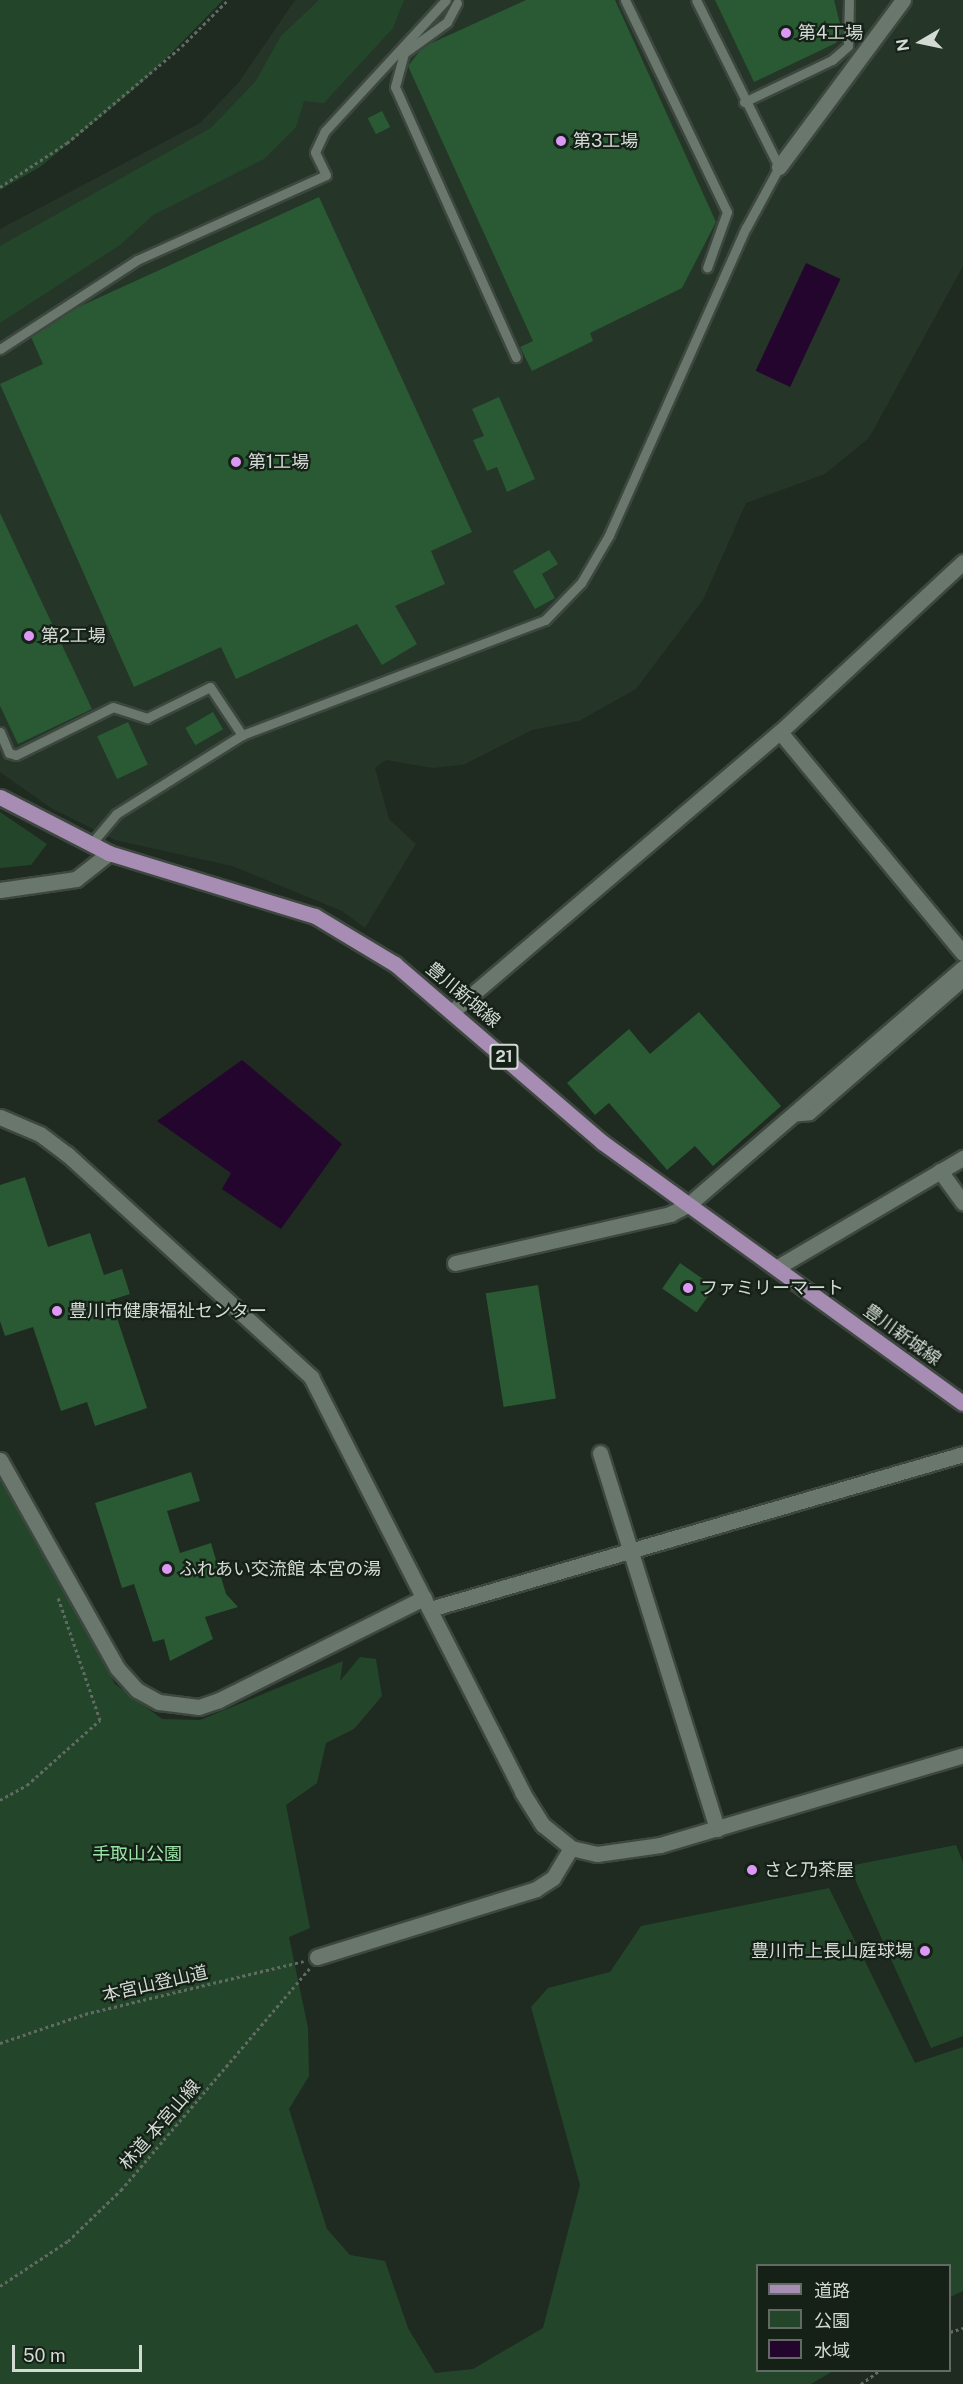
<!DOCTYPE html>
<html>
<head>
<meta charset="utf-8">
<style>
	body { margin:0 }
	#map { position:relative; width:963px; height:2384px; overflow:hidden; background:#1f2a20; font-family:"Public Sans","Noto Sans JP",sans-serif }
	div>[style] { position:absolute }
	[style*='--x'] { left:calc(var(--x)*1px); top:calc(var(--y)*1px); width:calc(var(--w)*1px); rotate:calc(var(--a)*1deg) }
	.built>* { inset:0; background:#253528 }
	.green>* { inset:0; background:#23462a }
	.water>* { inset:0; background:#24052e; transform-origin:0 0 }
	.building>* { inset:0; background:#295a34; transform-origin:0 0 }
	.path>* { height:3px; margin-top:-1.5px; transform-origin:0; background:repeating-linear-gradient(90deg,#626b63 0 3px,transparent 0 6px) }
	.roads { filter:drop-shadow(2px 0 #3d473f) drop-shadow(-2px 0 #3d473f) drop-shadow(0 2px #3d473f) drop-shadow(0 -2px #3d473f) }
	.service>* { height:9px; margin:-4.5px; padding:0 4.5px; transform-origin:4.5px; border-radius:4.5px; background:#6a776c }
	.minor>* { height:15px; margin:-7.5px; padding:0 7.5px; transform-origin:7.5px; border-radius:7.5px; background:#6a776c }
	.tertiary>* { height:15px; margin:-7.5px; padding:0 7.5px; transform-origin:7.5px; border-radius:7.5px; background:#6a776c }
	.primary>* { height:15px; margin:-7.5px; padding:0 7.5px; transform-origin:7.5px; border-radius:7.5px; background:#a78db3 }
	.dots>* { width:16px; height:16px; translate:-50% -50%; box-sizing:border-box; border:3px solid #152017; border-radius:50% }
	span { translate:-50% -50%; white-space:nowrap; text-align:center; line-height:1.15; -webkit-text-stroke:4.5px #152017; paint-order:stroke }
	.shield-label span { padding:2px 4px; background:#152017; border:2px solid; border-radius:4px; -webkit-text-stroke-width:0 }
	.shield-label { font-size:16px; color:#d3dad4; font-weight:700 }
	.poi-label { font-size:18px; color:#d3dad4 }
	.left { translate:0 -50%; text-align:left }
	.right { translate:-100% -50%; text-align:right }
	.street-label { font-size:18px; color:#d3dad4 }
	.park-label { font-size:18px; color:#99e3a6 }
	.legend { position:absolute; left:756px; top:2264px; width:195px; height:108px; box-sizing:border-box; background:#152017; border:2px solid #616a63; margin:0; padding:8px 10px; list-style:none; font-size:18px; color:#d3dad4 }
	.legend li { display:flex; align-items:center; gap:12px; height:30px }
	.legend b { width:30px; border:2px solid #616a63 }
	.north { position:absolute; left:891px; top:12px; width:60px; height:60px; -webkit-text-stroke:4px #152017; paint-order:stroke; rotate:261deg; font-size:16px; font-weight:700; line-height:24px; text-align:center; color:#d3dad4 }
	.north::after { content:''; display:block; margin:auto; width:21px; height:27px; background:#d3dad4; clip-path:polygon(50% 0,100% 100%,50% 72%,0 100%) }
	.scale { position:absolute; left:12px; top:2345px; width:130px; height:27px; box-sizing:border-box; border:3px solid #d3dad4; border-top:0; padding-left:8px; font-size:18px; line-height:21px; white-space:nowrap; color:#d3dad4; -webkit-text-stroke:4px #152017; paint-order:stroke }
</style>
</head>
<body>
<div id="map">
	<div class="built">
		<div style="clip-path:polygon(295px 0,963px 0,963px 266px,869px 438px,825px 474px,746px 503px,703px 600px,636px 689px,579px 721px,532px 730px,463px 765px,432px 768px,386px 760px,375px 768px,389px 819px,416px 844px,365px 928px,342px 911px,232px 866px,115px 840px,51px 808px,0 772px,0 229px,200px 123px,239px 82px)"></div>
	</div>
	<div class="green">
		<div style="clip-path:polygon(0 0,223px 0,143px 82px,40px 167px,0 190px)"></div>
		<div style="clip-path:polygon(319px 0,404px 0,393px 28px,324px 103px,304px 101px,296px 127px,264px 159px,153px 215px,120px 245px,0 323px,0 246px,211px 128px,255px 82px,281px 36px)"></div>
		<div style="clip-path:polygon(0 812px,47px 844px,31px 865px,0 868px)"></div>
		<div style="clip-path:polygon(0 1470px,115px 1684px,162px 1719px,200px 1720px,343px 1661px,340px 1681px,360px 1657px,376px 1659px,382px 1696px,354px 1729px,326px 1743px,317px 1783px,286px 1805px,310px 1928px,289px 1937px,308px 2028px,309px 2076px,289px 2109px,327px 2229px,350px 2255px,385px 2261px,408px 2328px,435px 2373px,473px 2369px,543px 2328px,580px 2185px,531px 2007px,548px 1988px,610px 1972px,641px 1926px,829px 1888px,915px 2063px,963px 2047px,963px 2291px,950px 2297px,950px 2266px,758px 2266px,758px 2370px,833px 2371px,811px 2384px,0 2384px)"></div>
		<div style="clip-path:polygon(956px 1845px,963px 1862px,963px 2036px,931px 2048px,849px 1866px)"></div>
	</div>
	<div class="water">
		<div style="left:806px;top:263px;width:38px;height:119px;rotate:25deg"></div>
		<div style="clip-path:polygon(242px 1060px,342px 1144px,281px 1229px,222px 1189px,231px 1173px,157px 1121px)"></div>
	</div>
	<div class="building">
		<div style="clip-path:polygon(526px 0,615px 0,716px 222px,682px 288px,590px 333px,593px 341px,532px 371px,520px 347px,533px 341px,408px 66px,423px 47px)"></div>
		<div style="clip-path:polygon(715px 0,834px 0,842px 32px,836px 43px,754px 82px)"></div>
		<div style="left:382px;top:111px;width:18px;height:16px;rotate:63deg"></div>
		<div style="clip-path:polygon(319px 197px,472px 532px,431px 551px,445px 584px,395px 606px,417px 644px,382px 665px,357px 624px,236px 679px,221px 647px,134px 687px,0 384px,43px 364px,31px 337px,72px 310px)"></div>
		<div style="clip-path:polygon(499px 397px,535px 479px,507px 492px,497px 467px,487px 471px,473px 440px,484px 436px,472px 409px)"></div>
		<div style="clip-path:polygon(0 513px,92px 709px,18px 744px,0 706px)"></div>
		<div style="clip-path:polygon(549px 550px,558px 564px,542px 574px,555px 598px,535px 609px,513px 571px)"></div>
		<div style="left:213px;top:712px;width:20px;height:32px;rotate:60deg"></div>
		<div style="left:128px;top:722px;width:47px;height:34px;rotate:65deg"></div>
		<div style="clip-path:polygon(699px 1012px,781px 1106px,713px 1166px,695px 1146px,667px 1170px,609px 1103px,595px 1115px,567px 1083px,629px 1029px,650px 1054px)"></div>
		<div style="clip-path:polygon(25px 1177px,48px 1247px,90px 1233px,104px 1275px,122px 1269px,130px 1294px,111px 1300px,147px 1408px,95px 1426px,87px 1402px,61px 1411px,33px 1327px,5px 1336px,0 1321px,0 1185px)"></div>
		<div style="left:680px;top:1263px;width:42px;height:31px;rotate:35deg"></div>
		<div style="left:538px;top:1285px;width:115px;height:53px;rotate:81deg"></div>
		<div style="clip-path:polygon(191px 1472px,200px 1501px,167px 1511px,180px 1553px,211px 1543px,226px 1594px,238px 1607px,205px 1617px,213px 1639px,170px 1661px,164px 1639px,153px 1642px,134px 1584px,122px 1588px,95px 1503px)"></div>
	</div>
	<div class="path">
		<div style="--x:0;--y:187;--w:80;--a:-33.3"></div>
		<div style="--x:67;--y:143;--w:150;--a:-40.1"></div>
		<div style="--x:182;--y:46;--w:65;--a:-45"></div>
		<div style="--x:0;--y:1800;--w:31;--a:-29"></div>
		<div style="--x:27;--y:1785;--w:98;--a:-41.7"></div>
		<div style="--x:100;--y:1720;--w:130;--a:-108.9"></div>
		<div style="--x:0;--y:2043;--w:90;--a:-18.8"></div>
		<div style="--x:85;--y:2014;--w:225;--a:-13.6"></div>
		<div style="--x:0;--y:2286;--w:82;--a:-33.5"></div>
		<div style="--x:68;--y:2241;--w:74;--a:-43.9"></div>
		<div style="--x:121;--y:2190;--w:292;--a:-49.6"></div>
		<div style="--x:950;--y:2332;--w:14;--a:-17"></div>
		<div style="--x:861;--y:2384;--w:24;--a:-36"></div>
	</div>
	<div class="roads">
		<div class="service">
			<div style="--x:625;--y:0;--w:235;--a:64.3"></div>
			<div style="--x:727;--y:212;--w:59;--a:109.7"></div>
			<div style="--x:457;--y:3;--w:21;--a:118"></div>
			<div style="--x:447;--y:22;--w:53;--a:144.2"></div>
			<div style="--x:404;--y:53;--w:35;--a:105"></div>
			<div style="--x:395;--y:87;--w:296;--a:65.9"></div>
			<div style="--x:744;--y:102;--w:98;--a:-25.5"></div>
			<div style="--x:832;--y:60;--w:21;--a:-41"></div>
			<div style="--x:848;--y:46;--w:46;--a:-88.8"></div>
			<div style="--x:0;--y:349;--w:163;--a:-33"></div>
			<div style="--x:137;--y:260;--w:207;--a:-24.2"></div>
			<div style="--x:326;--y:175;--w:25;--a:-116"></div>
			<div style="--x:315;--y:152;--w:23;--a:-65"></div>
			<div style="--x:325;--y:131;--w:178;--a:-47.3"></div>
			<div style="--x:0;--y:732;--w:23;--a:67"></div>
			<div style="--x:9;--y:753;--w:7;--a:16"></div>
			<div style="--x:16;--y:755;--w:108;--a:-26.3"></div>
			<div style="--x:113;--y:707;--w:36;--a:18"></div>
			<div style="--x:147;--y:718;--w:70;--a:-26.2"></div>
			<div style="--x:210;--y:687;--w:58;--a:56.3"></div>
			<div style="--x:91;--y:844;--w:39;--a:-50"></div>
			<div style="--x:116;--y:814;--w:149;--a:-32.1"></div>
			<div style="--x:242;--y:735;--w:324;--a:-20.8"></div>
			<div style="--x:545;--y:620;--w:52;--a:-45.8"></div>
			<div style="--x:581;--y:583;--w:56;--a:-59.7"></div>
			<div style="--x:609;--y:535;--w:336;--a:-66"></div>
			<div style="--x:746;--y:228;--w:69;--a:-61.6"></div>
			<div style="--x:779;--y:167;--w:186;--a:-116.4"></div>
			<div style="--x:789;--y:1117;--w:21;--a:-5"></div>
			<div style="--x:810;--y:1115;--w:203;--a:-41"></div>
		</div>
		<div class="minor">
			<div style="--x:780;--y:732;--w:287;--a:50.4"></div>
			<div style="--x:0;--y:890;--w:77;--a:-8.2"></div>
			<div style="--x:76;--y:879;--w:42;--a:-38.2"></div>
			<div style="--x:940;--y:1171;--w:39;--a:54"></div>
			<div style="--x:455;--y:1263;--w:221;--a:-12.8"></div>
			<div style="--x:670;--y:1214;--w:20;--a:-27"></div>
			<div style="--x:688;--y:1205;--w:363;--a:-40.8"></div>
			<div style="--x:776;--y:1268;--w:217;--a:-30.5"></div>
			<div style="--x:600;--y:1453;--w:394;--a:72.7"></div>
			<div style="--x:430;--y:1609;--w:555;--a:-16.21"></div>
			<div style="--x:317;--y:1957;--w:229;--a:-17.2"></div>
			<div style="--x:536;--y:1889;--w:20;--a:-33"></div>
			<div style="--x:553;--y:1878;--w:35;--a:-59"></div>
		</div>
		<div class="tertiary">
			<div style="--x:779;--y:167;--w:208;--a:-53.4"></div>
			<div style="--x:454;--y:1010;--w:428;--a:-40.5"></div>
			<div style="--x:780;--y:732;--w:250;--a:-42.9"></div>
			<div style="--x:0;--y:1117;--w:43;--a:23"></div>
			<div style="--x:40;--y:1134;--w:34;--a:37"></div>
			<div style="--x:67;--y:1154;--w:331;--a:42.4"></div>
			<div style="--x:311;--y:1377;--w:466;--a:63"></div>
			<div style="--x:522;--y:1792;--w:39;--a:58"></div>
			<div style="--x:543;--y:1825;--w:36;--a:39"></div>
			<div style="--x:571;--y:1848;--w:27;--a:13"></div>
			<div style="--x:597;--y:1854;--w:64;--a:-8.1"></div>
			<div style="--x:660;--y:1845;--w:316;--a:-16.5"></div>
			<div style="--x:0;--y:1460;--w:239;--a:60.6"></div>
			<div style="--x:117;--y:1668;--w:30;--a:48"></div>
			<div style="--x:137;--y:1690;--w:25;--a:29"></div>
			<div style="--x:159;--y:1702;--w:40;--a:7.1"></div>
			<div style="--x:199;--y:1707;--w:21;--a:-19"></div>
			<div style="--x:219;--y:1700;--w:229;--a:-26.5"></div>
		</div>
		<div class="primary">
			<div style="--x:0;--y:797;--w:123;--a:27.2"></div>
			<div style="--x:109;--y:853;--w:215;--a:17"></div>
			<div style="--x:315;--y:916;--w:93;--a:31"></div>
			<div style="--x:395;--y:964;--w:273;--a:40.7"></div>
			<div style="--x:602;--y:1142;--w:445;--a:35.9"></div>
		</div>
	</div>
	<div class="dots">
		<div style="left:786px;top:33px;background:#db99f5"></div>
		<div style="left:561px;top:141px;background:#db99f5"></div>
		<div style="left:236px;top:462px;background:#db99f5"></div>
		<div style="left:29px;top:636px;background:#db99f5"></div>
		<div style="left:688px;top:1288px;background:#db99f5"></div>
		<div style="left:57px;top:1311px;background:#db99f5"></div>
		<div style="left:167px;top:1569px;background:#db99f5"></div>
		<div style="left:752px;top:1870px;background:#db99f5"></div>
		<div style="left:925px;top:1951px;background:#db99f5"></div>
	</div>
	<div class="shield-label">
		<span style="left:504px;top:1057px">21</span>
	</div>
	<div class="poi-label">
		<span class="left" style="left:798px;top:33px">第4工場</span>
		<span class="left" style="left:573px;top:141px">第3工場</span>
		<span class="left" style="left:248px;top:462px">第1工場</span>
		<span class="left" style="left:41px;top:636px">第2工場</span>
		<span class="left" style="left:700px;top:1288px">ファミリーマート</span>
		<span class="left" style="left:69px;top:1311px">豊川市健康福祉センター</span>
		<span class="left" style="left:179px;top:1569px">ふれあい交流館 本宮の湯</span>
		<span class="left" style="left:764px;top:1870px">さと乃茶屋</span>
		<span class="right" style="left:913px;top:1951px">豊川市上長山庭球場</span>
	</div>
	<div class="street-label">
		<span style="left:463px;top:995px;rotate:40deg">豊川新城線</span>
		<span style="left:902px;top:1335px;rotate:36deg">豊川新城線</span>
		<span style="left:155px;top:1984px;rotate:-13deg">本宮山登山道</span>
		<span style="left:160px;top:2125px;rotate:-49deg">林道 本宮山線</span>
	</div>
	<div class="park-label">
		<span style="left:137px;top:1854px">手取山公園</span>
	</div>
	<ul class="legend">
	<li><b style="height:8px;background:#a78db3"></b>道路</li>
	<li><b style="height:16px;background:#23462a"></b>公園</li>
	<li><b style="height:16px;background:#24052e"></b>水域</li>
	</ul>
	<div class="north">N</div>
	<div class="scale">50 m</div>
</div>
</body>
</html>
